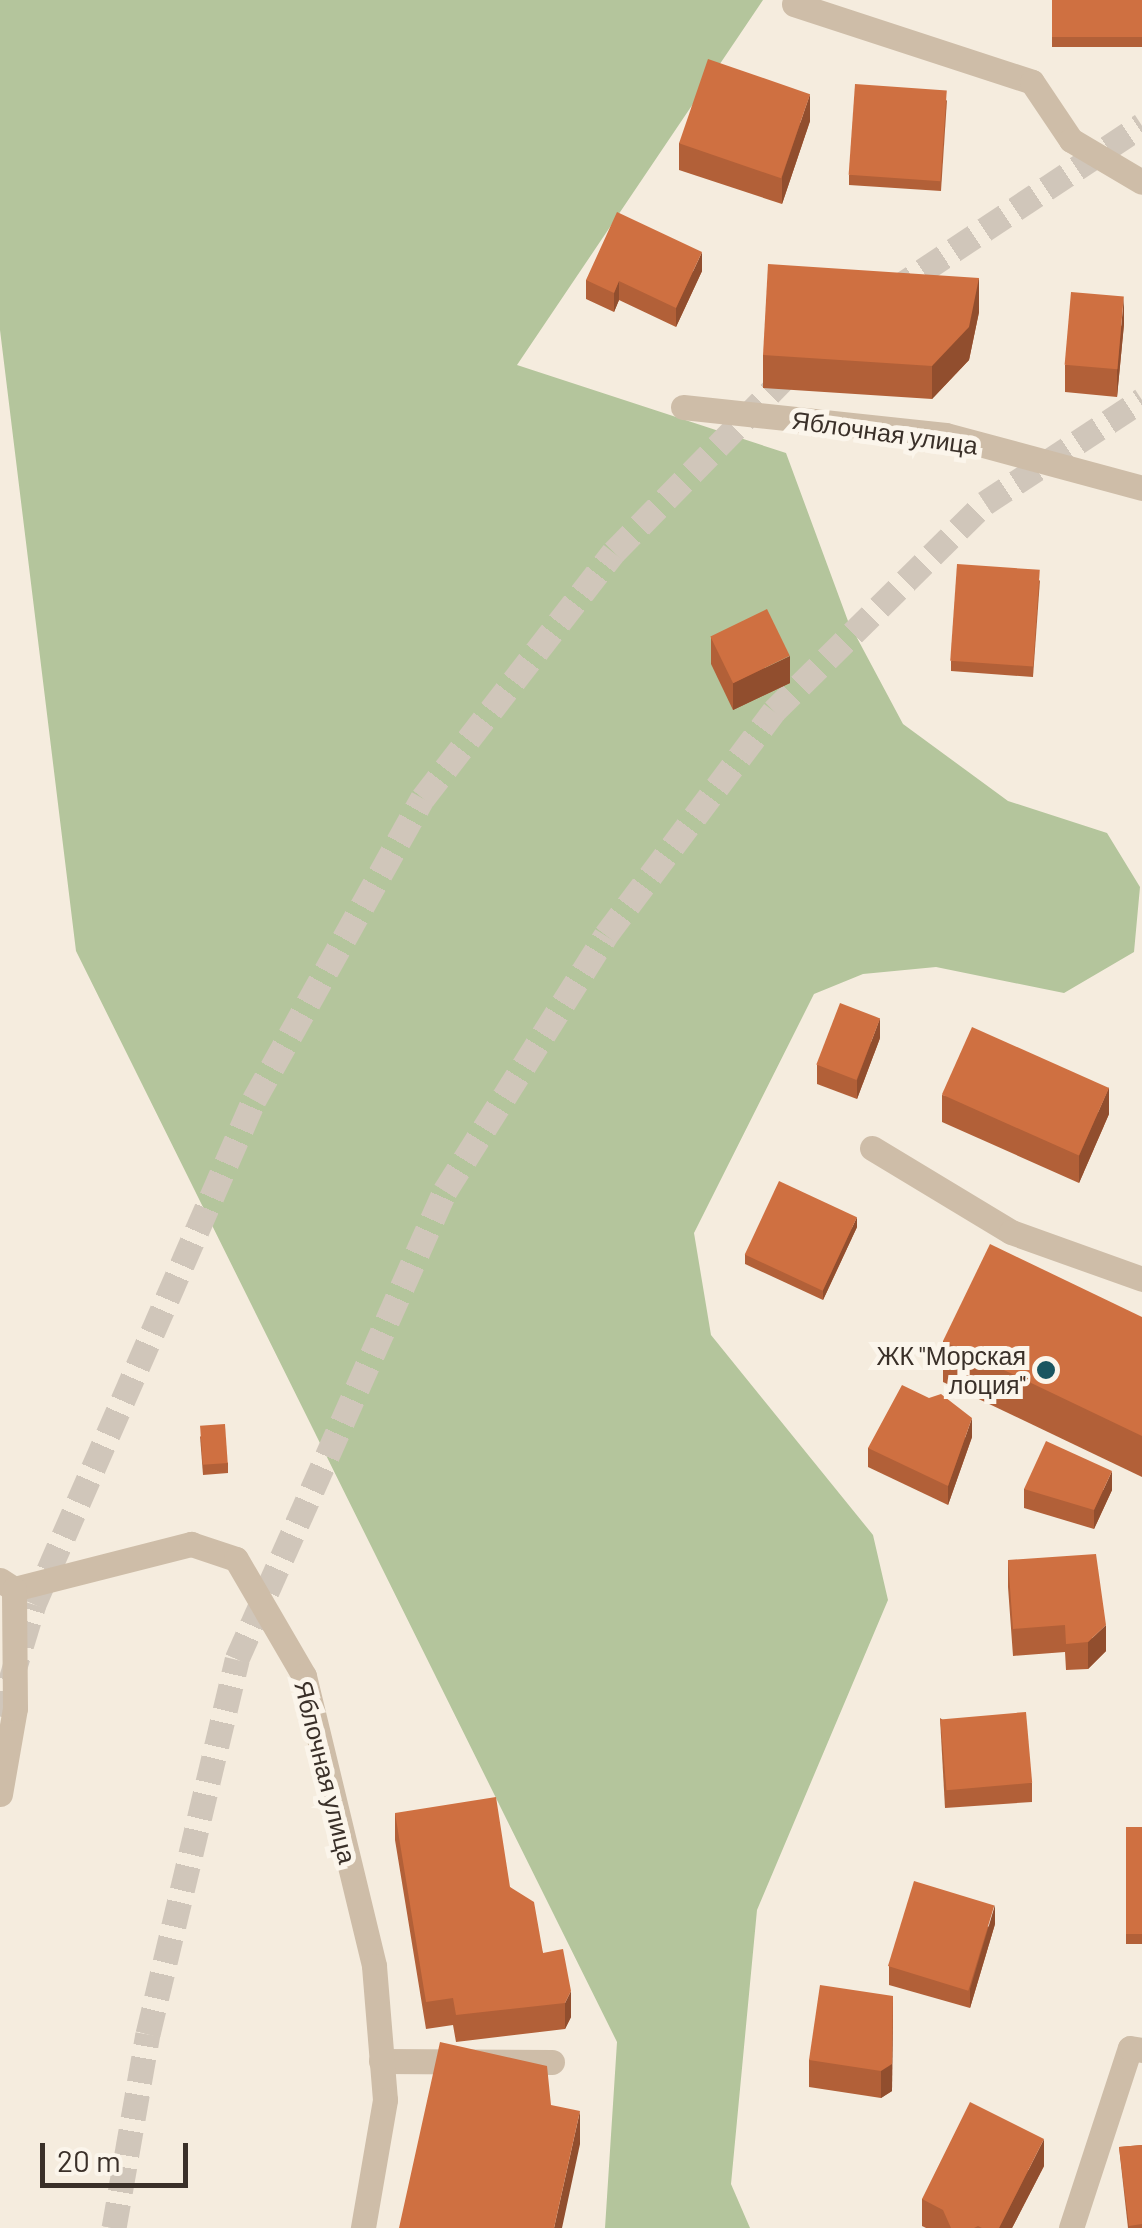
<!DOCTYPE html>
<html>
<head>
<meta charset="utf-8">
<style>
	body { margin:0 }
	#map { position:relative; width:1142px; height:2228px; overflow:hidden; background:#f5ecde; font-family:Barlow,sans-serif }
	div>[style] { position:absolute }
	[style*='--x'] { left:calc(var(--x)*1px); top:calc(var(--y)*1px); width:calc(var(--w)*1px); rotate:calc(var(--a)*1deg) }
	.green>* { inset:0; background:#b4c59c }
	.primary-tunnel>* { height:25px; margin-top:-12.5px; transform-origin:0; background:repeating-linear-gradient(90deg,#d0c6ba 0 25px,transparent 0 37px) }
	.service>* { height:25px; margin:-12.5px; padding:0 12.5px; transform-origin:12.5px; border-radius:12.5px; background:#cebda8 }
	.minor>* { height:25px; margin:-12.5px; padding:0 12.5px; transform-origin:12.5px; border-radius:12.5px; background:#cebda8 }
	.wall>* { inset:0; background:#b26038; transform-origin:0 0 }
	.shaded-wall>* { inset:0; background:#914e2e }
	.building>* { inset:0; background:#cf7041; transform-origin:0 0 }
	.dots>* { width:28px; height:28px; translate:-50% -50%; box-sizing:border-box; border:5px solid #fbf5eb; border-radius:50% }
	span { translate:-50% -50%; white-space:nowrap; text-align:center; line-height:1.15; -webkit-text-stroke:10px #fbf5eb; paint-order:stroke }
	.street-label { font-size:25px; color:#3a3029 }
	.poi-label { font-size:25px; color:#3a3029 }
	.right { translate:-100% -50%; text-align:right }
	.scale { position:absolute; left:40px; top:2143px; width:148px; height:45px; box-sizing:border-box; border:5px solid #3a3029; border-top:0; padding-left:12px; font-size:30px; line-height:35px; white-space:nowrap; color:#3a3029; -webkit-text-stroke:8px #fbf5eb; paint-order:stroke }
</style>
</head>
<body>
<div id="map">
	<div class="green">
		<div style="clip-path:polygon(0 0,763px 0,517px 365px,786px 453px,848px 621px,903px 724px,1008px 801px,1107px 833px,1140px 887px,1134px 952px,1064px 993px,936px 967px,863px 974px,814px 994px,694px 1233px,711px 1335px,873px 1535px,888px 1600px,757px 1910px,731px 2184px,750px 2228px,605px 2228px,617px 2042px,76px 951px,0 330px)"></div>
	</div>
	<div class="primary-tunnel">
		<div style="--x:892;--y:291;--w:300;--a:-33.6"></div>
		<div style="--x:0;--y:1716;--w:117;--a:-73.1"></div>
		<div style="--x:34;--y:1604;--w:550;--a:-66.42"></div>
		<div style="--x:254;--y:1100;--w:346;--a:-60.8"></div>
		<div style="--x:423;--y:798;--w:311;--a:-52.2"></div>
		<div style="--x:614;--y:552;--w:263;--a:-45.6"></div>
		<div style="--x:114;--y:2228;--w:197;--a:-80.1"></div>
		<div style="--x:148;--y:2034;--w:385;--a:-76.6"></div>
		<div style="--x:237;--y:1659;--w:512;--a:-66.04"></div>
		<div style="--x:445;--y:1191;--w:302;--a:-57.8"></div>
		<div style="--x:606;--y:935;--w:280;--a:-53.1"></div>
		<div style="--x:774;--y:711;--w:296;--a:-44.6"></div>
		<div style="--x:985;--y:503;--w:188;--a:-33.3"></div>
	</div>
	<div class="service">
		<div style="--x:381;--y:2061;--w:171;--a:0.3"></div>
	</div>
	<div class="minor">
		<div style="--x:794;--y:4;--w:250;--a:18.1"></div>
		<div style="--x:1032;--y:82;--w:70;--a:56.1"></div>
		<div style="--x:1071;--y:140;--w:82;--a:30.6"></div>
		<div style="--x:683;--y:407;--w:264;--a:6.1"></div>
		<div style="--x:946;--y:435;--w:203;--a:15.1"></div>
		<div style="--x:872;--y:1148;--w:162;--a:31.1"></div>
		<div style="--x:1011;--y:1232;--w:139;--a:19.7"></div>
		<div style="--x:0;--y:1580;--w:17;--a:33"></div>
		<div style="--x:14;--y:1589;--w:183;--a:-14.3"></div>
		<div style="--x:191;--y:1544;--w:47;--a:18.4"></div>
		<div style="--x:236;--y:1559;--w:135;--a:59.8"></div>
		<div style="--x:304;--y:1676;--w:298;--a:76.4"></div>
		<div style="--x:374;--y:1966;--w:134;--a:85.3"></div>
		<div style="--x:385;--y:2100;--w:130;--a:99.8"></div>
		<div style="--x:0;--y:1794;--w:87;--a:-80.1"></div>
		<div style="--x:15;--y:1708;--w:119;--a:-90.5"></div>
		<div style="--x:1071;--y:2228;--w:189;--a:-71.9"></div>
		<div style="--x:1130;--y:2048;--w:12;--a:9"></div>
	</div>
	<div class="wall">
		<div style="left:1052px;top:0;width:90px;height:47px"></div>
		<div style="clip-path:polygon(947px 100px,941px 191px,849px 185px,849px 175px)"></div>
		<div style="clip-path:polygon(810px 121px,782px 204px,679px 170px,679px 143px)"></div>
		<div style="clip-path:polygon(702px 271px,676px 327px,619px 300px,614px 312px,586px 299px,586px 280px)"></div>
		<div style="clip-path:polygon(979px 312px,969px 360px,932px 399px,763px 388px,763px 355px)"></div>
		<div style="clip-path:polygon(1124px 324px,1117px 397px,1065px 392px,1065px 365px)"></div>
		<div style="clip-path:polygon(1040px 580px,1033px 677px,951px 671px,951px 661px)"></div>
		<div style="clip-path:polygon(711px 637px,790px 683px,733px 710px,711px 664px)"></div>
		<div style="clip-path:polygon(880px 1038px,857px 1099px,817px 1084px,817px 1065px)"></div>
		<div style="clip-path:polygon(942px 1095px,1109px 1114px,1079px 1183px,942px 1122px)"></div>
		<div style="clip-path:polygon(857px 1227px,823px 1300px,745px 1264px,745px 1254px)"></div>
		<div style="clip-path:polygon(1142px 1317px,1142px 1477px,943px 1382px,943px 1341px)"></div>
		<div style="clip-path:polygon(200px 1436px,228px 1463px,228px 1473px,203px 1475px)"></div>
		<div style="clip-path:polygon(972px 1437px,948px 1505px,868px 1467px,868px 1448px)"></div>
		<div style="clip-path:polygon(1024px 1489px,1112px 1490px,1094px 1529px,1024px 1508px)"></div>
		<div style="clip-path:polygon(1008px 1560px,1106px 1651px,1088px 1669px,1066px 1670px,1065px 1652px,1013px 1656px,1008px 1587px)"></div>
		<div style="clip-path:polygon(940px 1718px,1032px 1783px,1032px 1802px,945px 1808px)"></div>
		<div style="clip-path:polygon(395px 1813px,510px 1887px,543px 1953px,571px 2017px,565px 2029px,456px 2042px,453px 2025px,426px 2029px,395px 1840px)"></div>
		<div style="left:1126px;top:1827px;width:16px;height:117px"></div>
		<div style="clip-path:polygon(995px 1924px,970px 2008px,889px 1985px,889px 1966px)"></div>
		<div style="clip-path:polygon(893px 1996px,892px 2091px,881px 2098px,809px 2087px,809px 2060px)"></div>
		<div style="clip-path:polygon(1142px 2145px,1142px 2228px,1128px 2228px,1119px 2147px)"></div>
		<div style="clip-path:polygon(1044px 2166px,1012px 2228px,926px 2228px,922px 2226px,922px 2199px)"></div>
	</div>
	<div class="shaded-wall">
		<div style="clip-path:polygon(810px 94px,810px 121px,782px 204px,782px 177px)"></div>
		<div style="clip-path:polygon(702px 252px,702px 271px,676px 327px,676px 308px)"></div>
		<div style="clip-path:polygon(979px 278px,979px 312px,969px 360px,932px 399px,932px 366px)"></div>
		<div style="clip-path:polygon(619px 281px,619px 300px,614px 312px,614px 293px)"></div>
		<div style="clip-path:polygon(1124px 297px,1124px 324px,1117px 397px,1117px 370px)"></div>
		<div style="clip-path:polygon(790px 656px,790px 683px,733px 710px,733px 683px)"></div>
		<div style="clip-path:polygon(880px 1018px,880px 1038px,857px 1099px,857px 1080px)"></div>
		<div style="clip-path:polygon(1109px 1087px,1109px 1114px,1079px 1183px,1079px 1156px)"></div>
		<div style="clip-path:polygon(857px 1217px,857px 1227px,823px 1300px,823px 1290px)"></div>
		<div style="clip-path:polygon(972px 1418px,972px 1437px,948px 1505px,948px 1486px)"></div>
		<div style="clip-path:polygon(1112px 1471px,1112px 1490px,1094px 1529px,1094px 1510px)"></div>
		<div style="clip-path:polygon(1106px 1625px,1106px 1651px,1088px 1669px,1088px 1642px)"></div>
		<div style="clip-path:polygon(995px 1905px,995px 1924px,970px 2008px,970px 1989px)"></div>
		<div style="clip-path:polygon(571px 1991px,571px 2017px,565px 2029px,565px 2003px)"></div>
		<div style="clip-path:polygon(893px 1996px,892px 2091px,881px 2098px,881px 2071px)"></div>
		<div style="clip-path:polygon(580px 2111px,580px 2144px,562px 2228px,554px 2228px)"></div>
		<div style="clip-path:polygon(1044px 2139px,1044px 2166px,1012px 2228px,999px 2228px)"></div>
	</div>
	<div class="building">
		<div style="left:1052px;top:0;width:90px;height:37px"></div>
		<div style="left:708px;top:59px;width:108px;height:89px;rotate:19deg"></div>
		<div style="left:855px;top:84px;width:92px;height:91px;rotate:4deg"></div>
		<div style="clip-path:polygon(617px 212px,702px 252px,676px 308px,619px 281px,614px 293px,586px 280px)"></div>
		<div style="clip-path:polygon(768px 264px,979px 278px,969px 327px,932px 366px,763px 355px)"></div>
		<div style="left:1071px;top:292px;width:53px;height:73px;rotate:5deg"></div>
		<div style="left:957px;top:564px;width:83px;height:97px;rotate:4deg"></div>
		<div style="left:767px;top:609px;width:52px;height:63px;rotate:64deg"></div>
		<div style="left:840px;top:1003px;width:43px;height:66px;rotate:21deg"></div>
		<div style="left:972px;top:1027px;width:150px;height:74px;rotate:24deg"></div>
		<div style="left:779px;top:1181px;width:86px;height:81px;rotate:25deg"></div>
		<div style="clip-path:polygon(990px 1244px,1142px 1317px,1142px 1436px,943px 1341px)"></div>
		<div style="clip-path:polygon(902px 1385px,929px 1398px,941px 1394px,972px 1418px,948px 1486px,868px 1448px)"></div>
		<div style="left:225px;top:1424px;width:39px;height:25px;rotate:86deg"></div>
		<div style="clip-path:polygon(1046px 1441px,1112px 1471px,1094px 1510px,1024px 1489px)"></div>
		<div style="clip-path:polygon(1096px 1554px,1106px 1625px,1088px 1642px,1066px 1644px,1065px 1625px,1013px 1629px,1008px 1560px)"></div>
		<div style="left:1026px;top:1712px;width:71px;height:86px;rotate:85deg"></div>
		<div style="clip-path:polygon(496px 1797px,510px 1887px,534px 1902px,543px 1953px,563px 1949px,571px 1991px,565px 2003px,456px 2015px,453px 1998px,426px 2002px,395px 1813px)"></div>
		<div style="left:1126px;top:1827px;width:16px;height:107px"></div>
		<div style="left:914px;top:1881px;width:84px;height:89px;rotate:17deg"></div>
		<div style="clip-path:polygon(820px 1985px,893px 1996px,892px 2064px,881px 2071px,809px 2060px)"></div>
		<div style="clip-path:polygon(440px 2042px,547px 2066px,551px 2105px,580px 2111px,554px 2228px,399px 2228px)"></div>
		<div style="clip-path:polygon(970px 2102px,1044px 2139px,999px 2228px,982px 2228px,978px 2226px,974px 2228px,951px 2228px,943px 2210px,922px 2199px)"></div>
		<div style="clip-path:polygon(1142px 2145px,1142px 2224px,1129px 2226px,1119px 2147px)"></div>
	</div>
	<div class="dots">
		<div style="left:1046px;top:1370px;background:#1a5560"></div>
	</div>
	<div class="street-label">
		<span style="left:885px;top:432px;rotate:8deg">Яблочная улица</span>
		<span style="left:326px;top:1772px;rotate:76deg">Яблочная улица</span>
	</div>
	<div class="poi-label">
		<span class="right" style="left:1026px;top:1370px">ЖК "Морская<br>лоция"</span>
	</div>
	<div class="scale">20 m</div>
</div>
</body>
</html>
